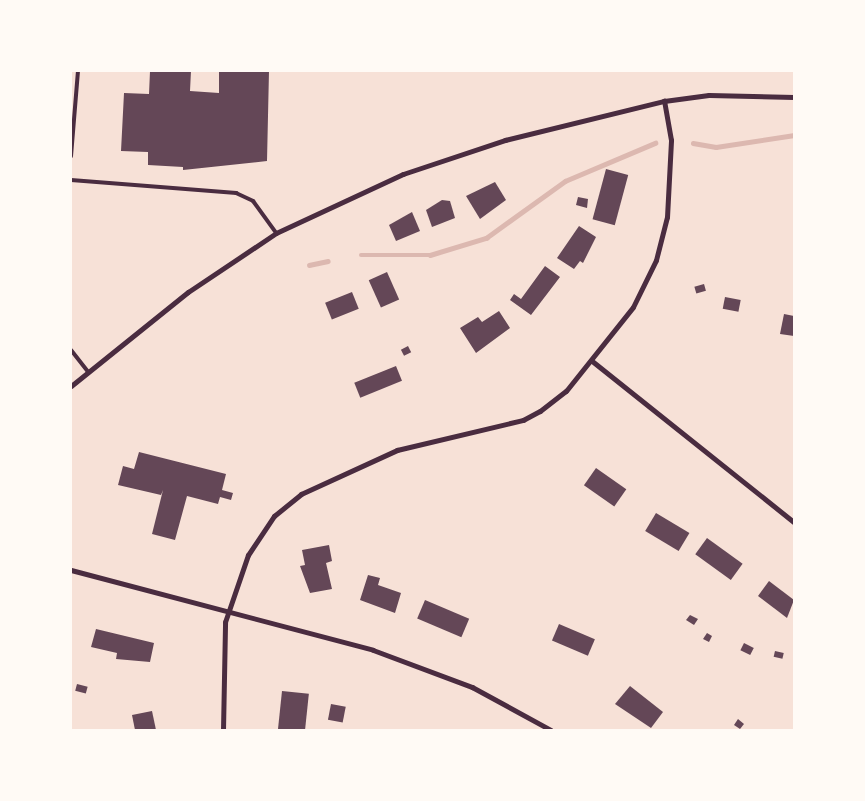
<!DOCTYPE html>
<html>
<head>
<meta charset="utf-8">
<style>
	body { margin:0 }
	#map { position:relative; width:865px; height:801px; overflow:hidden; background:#f7e1d7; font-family:"Nunito Sans",sans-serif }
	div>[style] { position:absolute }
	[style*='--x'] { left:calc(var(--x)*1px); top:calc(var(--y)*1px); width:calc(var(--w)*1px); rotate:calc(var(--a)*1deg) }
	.stream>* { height:4.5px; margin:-2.25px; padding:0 2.25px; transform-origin:2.25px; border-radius:2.25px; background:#dcb8b0 }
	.building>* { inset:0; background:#644757; transform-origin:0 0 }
	.service>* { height:4px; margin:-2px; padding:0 2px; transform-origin:2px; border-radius:2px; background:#4a2c40 }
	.minor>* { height:5px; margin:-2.5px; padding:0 2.5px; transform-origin:2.5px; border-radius:2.5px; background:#4a2c40 }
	span { translate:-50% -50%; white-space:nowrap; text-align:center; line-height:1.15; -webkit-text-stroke:4px #fffaf5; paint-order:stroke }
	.frame { position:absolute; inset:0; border:72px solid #fffaf5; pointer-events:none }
</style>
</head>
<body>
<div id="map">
	<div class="stream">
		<div style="--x:693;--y:143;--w:23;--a:10"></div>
		<div style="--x:716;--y:147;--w:79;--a:-8.7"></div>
		<div style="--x:361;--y:255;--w:69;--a:0"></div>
		<div style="--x:430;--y:255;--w:59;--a:-16.9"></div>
		<div style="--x:486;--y:238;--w:97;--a:-35.8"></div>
		<div style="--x:565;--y:181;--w:98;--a:-22.9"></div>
		<div style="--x:309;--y:265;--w:19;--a:-12"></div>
	</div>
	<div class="building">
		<div style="clip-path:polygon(150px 71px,191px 71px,190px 91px,219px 93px,219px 71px,269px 71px,267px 161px,183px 170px,183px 167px,148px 165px,148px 152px,121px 151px,124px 93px,149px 94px)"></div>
		<div style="left:606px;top:169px;width:23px;height:52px;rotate:15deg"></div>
		<div style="clip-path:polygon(495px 182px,506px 200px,480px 219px,466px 196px)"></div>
		<div style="clip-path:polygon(578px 197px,588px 199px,587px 208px,576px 205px)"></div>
		<div style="clip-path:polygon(442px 200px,450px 201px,455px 218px,432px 227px,426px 210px)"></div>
		<div style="clip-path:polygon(412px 212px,420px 231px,396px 241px,389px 225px)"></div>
		<div style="clip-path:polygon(579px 226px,596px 237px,583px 263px,580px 261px,574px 269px,557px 258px)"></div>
		<div style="clip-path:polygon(545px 266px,560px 277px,531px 315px,510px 300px,514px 294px,521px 299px)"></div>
		<div style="left:387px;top:272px;width:30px;height:20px;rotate:66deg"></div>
		<div style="left:704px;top:284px;width:7px;height:10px;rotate:74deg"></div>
		<div style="left:352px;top:292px;width:18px;height:29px;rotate:68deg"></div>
		<div style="left:725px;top:297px;width:16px;height:12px;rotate:11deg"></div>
		<div style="clip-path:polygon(499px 311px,510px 328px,476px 353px,460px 328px,478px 317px,482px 322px)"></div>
		<div style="clip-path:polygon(784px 314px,794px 316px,794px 336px,780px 334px)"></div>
		<div style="left:408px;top:346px;width:7px;height:8px;rotate:63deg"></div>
		<div style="left:396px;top:366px;width:16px;height:45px;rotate:68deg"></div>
		<div style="clip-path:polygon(139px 452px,226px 474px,222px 490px,233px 493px,231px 500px,220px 497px,218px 504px,187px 496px,175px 540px,152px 534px,163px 490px,161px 495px,118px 485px,123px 466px,134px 469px)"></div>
		<div style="left:596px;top:468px;width:37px;height:21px;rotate:35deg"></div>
		<div style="left:656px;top:513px;width:39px;height:21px;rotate:31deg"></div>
		<div style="left:707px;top:538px;width:44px;height:20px;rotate:36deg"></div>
		<div style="clip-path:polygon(329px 545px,332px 561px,326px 563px,332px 589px,310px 593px,300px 566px,305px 565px,302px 550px)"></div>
		<div style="clip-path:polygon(368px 575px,380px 578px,378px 585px,401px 593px,395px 613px,360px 600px)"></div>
		<div style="clip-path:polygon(769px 581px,794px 600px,787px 618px,758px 596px)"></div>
		<div style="left:425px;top:600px;width:48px;height:20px;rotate:23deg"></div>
		<div style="clip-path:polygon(690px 615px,698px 619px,694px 625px,686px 620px)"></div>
		<div style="left:559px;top:624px;width:39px;height:18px;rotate:23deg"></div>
		<div style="clip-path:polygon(96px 629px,154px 643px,150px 662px,116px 659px,117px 653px,91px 647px)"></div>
		<div style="clip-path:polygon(707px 633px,712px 636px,709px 642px,703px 639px)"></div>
		<div style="left:744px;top:643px;width:11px;height:8px;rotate:27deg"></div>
		<div style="left:775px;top:651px;width:9px;height:6px;rotate:13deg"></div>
		<div style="left:77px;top:684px;width:11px;height:7px;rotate:15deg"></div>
		<div style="clip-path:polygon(630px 686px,663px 712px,651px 728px,615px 704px)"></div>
		<div style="left:282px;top:691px;width:27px;height:39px;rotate:6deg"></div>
		<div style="left:331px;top:704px;width:15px;height:16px;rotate:11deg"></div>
		<div style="clip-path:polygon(152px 711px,156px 730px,135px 730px,132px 715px)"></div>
		<div style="clip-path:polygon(738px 719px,744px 724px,740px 729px,734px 725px)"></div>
	</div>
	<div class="service">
		<div style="--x:71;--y:156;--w:85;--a:-85.3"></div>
		<div style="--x:71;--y:180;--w:166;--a:4.5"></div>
		<div style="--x:236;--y:193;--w:19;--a:25"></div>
		<div style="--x:253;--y:201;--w:39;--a:54"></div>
		<div style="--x:71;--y:350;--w:28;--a:52"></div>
	</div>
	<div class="minor">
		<div style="--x:592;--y:361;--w:258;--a:38.6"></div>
		<div style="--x:71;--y:386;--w:150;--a:-38.8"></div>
		<div style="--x:188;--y:292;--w:106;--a:-33.8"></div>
		<div style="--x:276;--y:233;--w:140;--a:-24.9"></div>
		<div style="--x:403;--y:174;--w:108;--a:-18.4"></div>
		<div style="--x:505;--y:140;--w:164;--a:-13.8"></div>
		<div style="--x:664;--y:101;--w:45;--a:-7.6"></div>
		<div style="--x:709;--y:95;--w:85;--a:1.3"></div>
		<div style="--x:71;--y:570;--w:312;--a:14.8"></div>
		<div style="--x:373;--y:650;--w:106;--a:20.5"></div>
		<div style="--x:472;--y:687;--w:90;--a:28.6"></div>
		<div style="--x:223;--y:730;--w:108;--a:-88.9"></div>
		<div style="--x:225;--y:622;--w:71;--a:-71.1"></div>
		<div style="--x:248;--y:555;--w:47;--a:-56.3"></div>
		<div style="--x:274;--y:516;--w:35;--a:-39"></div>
		<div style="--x:301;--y:494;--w:106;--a:-24.6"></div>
		<div style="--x:397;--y:450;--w:130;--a:-13.4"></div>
		<div style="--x:523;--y:420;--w:19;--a:-28"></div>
		<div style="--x:540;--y:411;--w:33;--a:-38"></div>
		<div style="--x:566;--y:391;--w:107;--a:-51.4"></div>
		<div style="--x:633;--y:307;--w:52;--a:-63.9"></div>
		<div style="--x:656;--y:260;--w:44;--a:-75.7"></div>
		<div style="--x:667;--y:217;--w:77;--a:-87"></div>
		<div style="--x:671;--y:140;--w:40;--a:-100"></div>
	</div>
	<div class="frame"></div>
</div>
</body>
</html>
